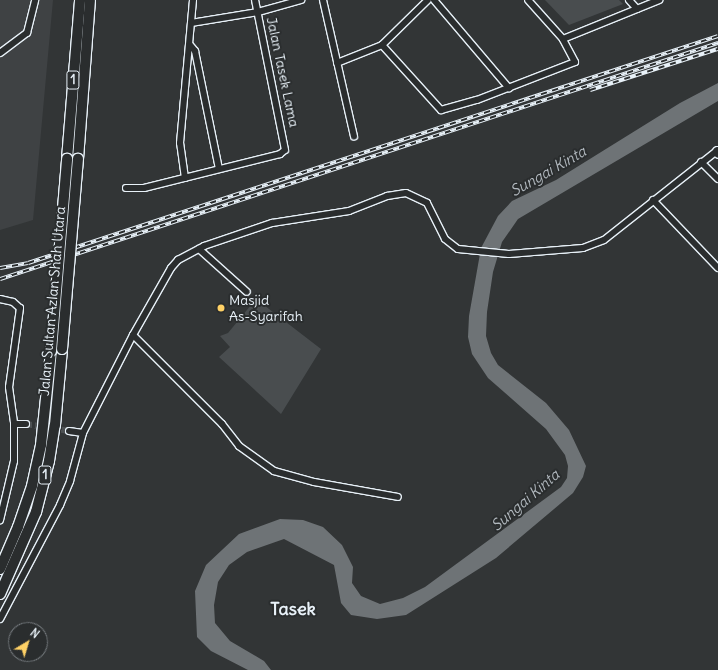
<!DOCTYPE html>
<html>
<head>
<meta charset="utf-8">
<style>
	body { margin:0 }
	#map { position:relative; width:718px; height:670px; overflow:hidden; background:#323536; font-family:Delius,sans-serif }
	div>[style] { position:absolute }
	[style*='--x'] { left:calc(var(--x)*1px); top:calc(var(--y)*1px); width:calc(var(--w)*1px); rotate:calc(var(--a)*1deg) }
	.built>* { inset:0; background:#3f4244 }
	.green>* { inset:0; background:#494d4f }
	.water>* { inset:0; background:#6e7376 }
	.street-tunnel>* { height:6px; margin-top:-3px; transform-origin:0; background:repeating-linear-gradient(90deg,#4d5153 0 6px,transparent 0 9px) }
	.roads { filter:drop-shadow(1px 0 #e8f1f8) drop-shadow(-1px 0 #e8f1f8) drop-shadow(0 1px #e8f1f8) drop-shadow(0 -1px #e8f1f8) }
	.street>* { height:6px; margin:-3px; padding:0 3px; transform-origin:3px; border-radius:3px; background:#2a2d2e }
	.secondary>* { height:9px; margin:-4.5px; padding:0 4.5px; transform-origin:4.5px; border-radius:4.5px; background:#2a2d2e }
	.primary>* { height:10px; margin:-5px; padding:0 5px; transform-origin:5px; border-radius:5px; background:#2a2d2e }
	.rail>* { height:3.5px; margin-top:-1.75px; transform-origin:0; background:repeating-linear-gradient(90deg,#2a2d2e 0 6px,#e8f1f8 0 12px); box-sizing:border-box; border-block:1px solid #e8f1f8 }
	.bridges { filter:drop-shadow(1px 0 #e8f1f8) drop-shadow(-1px 0 #e8f1f8) drop-shadow(0 1px #e8f1f8) drop-shadow(0 -1px #e8f1f8) }
	.primary-bridge>* { height:10px; margin:-5px; padding:0 5px; transform-origin:5px; border-radius:5px; background:#2a2d2e }
	.dots>* { width:11px; height:11px; translate:-50% -50%; box-sizing:border-box; border:2px solid #2a2d2e; border-radius:50% }
	span { translate:-50% -50%; white-space:nowrap; text-align:center; line-height:1.15; -webkit-text-stroke:4px #2a2d2e; paint-order:stroke }
	.shield-label span { padding:1px 3px; background:#2a2d2e; border:1px solid; border-radius:3px; -webkit-text-stroke-width:0 }
	.shield-label { font-size:13px; color:#e8f1f8; font-weight:700 }
	.street-label { font-size:14px; color:#e8f1f8 }
	.poi-label { font-size:14px; color:#e8f1f8 }
	.left { translate:0 -50%; text-align:left }
	.water-label { font-size:15px; color:#b1b8be; font-style:italic }
	.district-label { font-size:18px; color:#e8f1f8; font-weight:700 }
	.north { position:absolute; left:8px; top:622px; width:40px; height:40px; box-sizing:border-box; background:#2a2d2e; border:1px solid #767b7f; border-radius:50%; rotate:38deg; font-size:11px; font-weight:700; line-height:16px; text-align:center; color:#e8f1f8 }
	.north::after { content:''; display:block; margin:auto; width:14px; height:18px; background:#ffd166; clip-path:polygon(50% 0,100% 100%,50% 72%,0 100%) }
</style>
</head>
<body>
<div id="map">
	<div class="built">
		<div style="clip-path:polygon(0 0,53px 0,33px 220px,0 230px)"></div>
	</div>
	<div class="green">
		<div style="clip-path:polygon(545px 0,619px 0,623px 4px,569px 25px)"></div>
		<div style="clip-path:polygon(256px 299px,321px 349px,281px 414px,219px 357px,230px 347px,220px 336px,228px 333px)"></div>
	</div>
	<div class="water">
		<div style="clip-path:polygon(718px 83px,718px 101px,518px 219px,502px 242px,493px 272px,487px 312px,486px 336px,491px 353px,498px 365px,546px 403px,569px 430px,586px 466px,583px 477px,573px 493px,496px 558px,406px 615px,377px 619px,351px 615px,341px 603px,334px 565px,284px 539px,247px 552px,229px 565px,218px 582px,214px 605px,215px 623px,230px 641px,264px 661px,271px 670px,248px 670px,211px 651px,197px 637px,195px 591px,206px 565px,239px 534px,280px 519px,303px 520px,323px 527px,342px 545px,353px 567px,352px 583px,361px 596px,380px 604px,403px 598px,425px 587px,561px 487px,567px 478px,568px 466px,565px 455px,546px 429px,488px 378px,472px 354px,468px 337px,469px 316px,481px 248px,498px 216px,512px 201px,556px 180px,680px 103px)"></div>
	</div>
	<div class="street-tunnel">
		<div style="--x:26;--y:424;--w:44;--a:9.2"></div>
	</div>
	<div class="roads">
		<div class="street">
			<div style="--x:323;--y:0;--w:140;--a:77.2"></div>
			<div style="--x:434;--y:0;--w:116;--a:49.6"></div>
			<div style="--x:629;--y:0;--w:12;--a:48"></div>
			<div style="--x:191;--y:23;--w:68;--a:-9.3"></div>
			<div style="--x:258;--y:12;--w:45;--a:-15.6"></div>
			<div style="--x:563;--y:39;--w:104;--a:-22.1"></div>
			<div style="--x:190;--y:45;--w:8;--a:50"></div>
			<div style="--x:195;--y:51;--w:120;--a:78.5"></div>
			<div style="--x:382;--y:45;--w:88;--a:47.8"></div>
			<div style="--x:441;--y:110;--w:37;--a:-16"></div>
			<div style="--x:477;--y:100;--w:105;--a:-21.2"></div>
			<div style="--x:575;--y:62;--w:26;--a:-118"></div>
			<div style="--x:563;--y:39;--w:52;--a:-131.9"></div>
			<div style="--x:0;--y:53;--w:34;--a:-37"></div>
			<div style="--x:27;--y:33;--w:34;--a:-76"></div>
			<div style="--x:337;--y:63;--w:48;--a:-21.8"></div>
			<div style="--x:382;--y:45;--w:64;--a:-44.4"></div>
			<div style="--x:701;--y:162;--w:24;--a:45"></div>
			<div style="--x:185;--y:178;--w:35;--a:-98"></div>
			<div style="--x:180;--y:143;--w:144;--a:-84.8"></div>
			<div style="--x:126;--y:188;--w:18;--a:0"></div>
			<div style="--x:144;--y:188;--w:140;--a:-14"></div>
			<div style="--x:280;--y:154;--w:6;--a:-39"></div>
			<div style="--x:285;--y:150;--w:153;--a:-101.3"></div>
			<div style="--x:653;--y:200;--w:94;--a:46.3"></div>
			<div style="--x:199;--y:249;--w:64;--a:41.9"></div>
			<div style="--x:0;--y:299;--w:13;--a:13"></div>
			<div style="--x:13;--y:302;--w:9;--a:41"></div>
			<div style="--x:20;--y:308;--w:80;--a:97.9"></div>
			<div style="--x:9;--y:387;--w:37;--a:82"></div>
			<div style="--x:14;--y:424;--w:37;--a:90"></div>
			<div style="--x:14;--y:461;--w:61;--a:103.3"></div>
			<div style="--x:133;--y:335;--w:126;--a:45"></div>
			<div style="--x:222;--y:424;--w:28;--a:52"></div>
			<div style="--x:239;--y:446;--w:43;--a:35.5"></div>
			<div style="--x:274;--y:471;--w:41;--a:15.4"></div>
			<div style="--x:314;--y:482;--w:85;--a:10.1"></div>
			<div style="--x:14;--y:424;--w:12;--a:0"></div>
			<div style="--x:69;--y:431;--w:14;--a:8"></div>
			<div style="--x:0;--y:619;--w:129;--a:-62.2"></div>
			<div style="--x:60;--y:505;--w:26;--a:-67"></div>
			<div style="--x:70;--y:481;--w:50;--a:-74.8"></div>
			<div style="--x:83;--y:433;--w:110;--a:-63"></div>
			<div style="--x:133;--y:335;--w:77;--a:-60.4"></div>
			<div style="--x:171;--y:268;--w:11;--a:-49"></div>
			<div style="--x:178;--y:260;--w:30;--a:-28"></div>
			<div style="--x:204;--y:246;--w:72;--a:-18.7"></div>
			<div style="--x:272;--y:223;--w:78;--a:-8.9"></div>
			<div style="--x:349;--y:211;--w:41;--a:-21.5"></div>
			<div style="--x:387;--y:196;--w:19;--a:-9"></div>
			<div style="--x:406;--y:193;--w:23;--a:25"></div>
			<div style="--x:427;--y:203;--w:40;--a:63.4"></div>
			<div style="--x:445;--y:239;--w:16;--a:38"></div>
			<div style="--x:458;--y:249;--w:51;--a:5.6"></div>
			<div style="--x:509;--y:254;--w:74;--a:-4.6"></div>
			<div style="--x:583;--y:248;--w:22;--a:-21"></div>
			<div style="--x:604;--y:240;--w:145;--a:-38.3"></div>
		</div>
		<div class="secondary">
			<div style="--x:717;--y:151;--w:2;--a:63"></div>
		</div>
		<div class="primary">
			<div style="--x:67;--y:159;--w:160;--a:-85.3"></div>
			<div style="--x:78;--y:159;--w:159;--a:-85.7"></div>
			<div style="--x:0;--y:569;--w:46;--a:-66.8"></div>
			<div style="--x:18;--y:527;--w:43;--a:-71.1"></div>
			<div style="--x:32;--y:486;--w:42;--a:-77.6"></div>
			<div style="--x:41;--y:445;--w:95;--a:-83.9"></div>
			<div style="--x:0;--y:594;--w:90;--a:-66.3"></div>
			<div style="--x:36;--y:512;--w:53;--a:-75.7"></div>
			<div style="--x:49;--y:461;--w:36;--a:-81"></div>
			<div style="--x:55;--y:425;--w:76;--a:-84.7"></div>
		</div>
	</div>
	<div class="rail">
		<div style="--x:590;--y:90;--w:134;--a:-17.8"></div>
		<div style="--x:0;--y:268;--w:28;--a:-10"></div>
		<div style="--x:28;--y:263;--w:726;--a:-18.21"></div>
		<div style="--x:0;--y:279;--w:756;--a:-18.2"></div>
	</div>
	<div class="bridges">
		<div class="primary-bridge">
			<div style="--x:62;--y:349;--w:191;--a:-85.2"></div>
			<div style="--x:51;--y:351;--w:193;--a:-85.2"></div>
		</div>
	</div>
	<div class="dots">
		<div style="left:221px;top:308px;background:#ffd166"></div>
	</div>
	<div class="shield-label">
		<span style="left:73px;top:80px">1</span>
		<span style="left:45px;top:475px">1</span>
	</div>
	<div class="street-label">
		<span style="left:283px;top:72px;rotate:78deg">Jalan Tasek Lama</span>
		<span style="left:52px;top:301px;rotate:-85deg">Jalan Sultan Azlan Shah Utara</span>
	</div>
	<div class="poi-label">
		<span class="left" style="left:229px;top:308px">Masjid<br>As-Syarifah</span>
	</div>
	<div class="water-label">
		<span style="left:548px;top:171px;rotate:-30deg">Sungai Kinta</span>
		<span style="left:525px;top:500px;rotate:-41deg">Sungai Kinta</span>
	</div>
	<div class="district-label">
		<span style="left:293px;top:609px">Tasek</span>
	</div>
	<div class="north">N</div>
</div>
</body>
</html>
